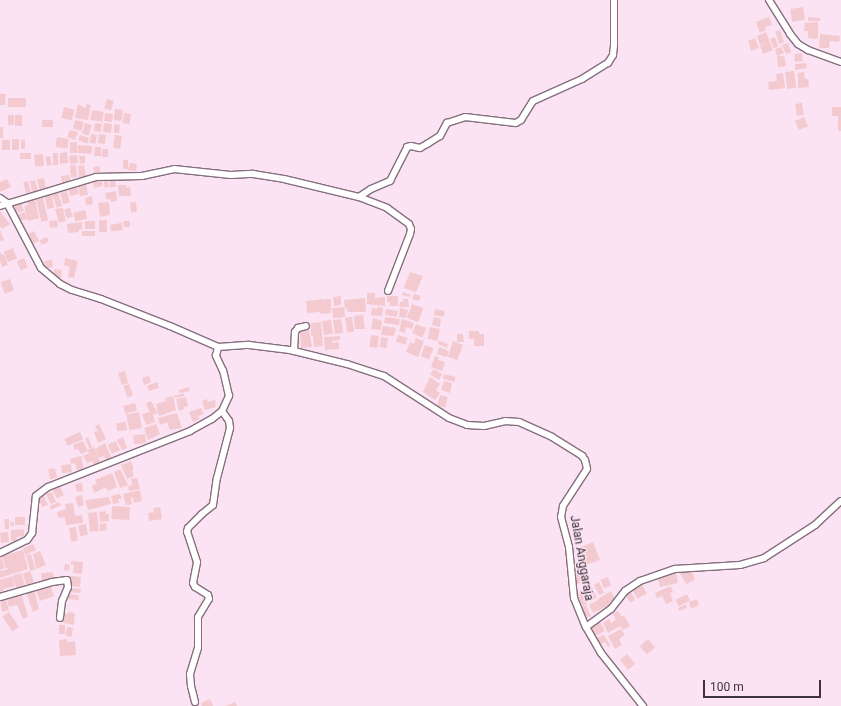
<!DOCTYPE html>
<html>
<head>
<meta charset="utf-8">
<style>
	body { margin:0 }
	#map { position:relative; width:841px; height:706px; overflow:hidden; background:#fbe3f4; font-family:Roboto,sans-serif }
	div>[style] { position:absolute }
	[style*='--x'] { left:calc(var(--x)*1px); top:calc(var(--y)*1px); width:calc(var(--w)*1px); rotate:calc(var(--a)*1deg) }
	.building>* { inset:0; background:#f3cad0; transform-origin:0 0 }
	.roads { filter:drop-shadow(1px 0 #846f7e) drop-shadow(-1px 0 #846f7e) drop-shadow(0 1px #846f7e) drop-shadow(0 -1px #846f7e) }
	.street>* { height:6px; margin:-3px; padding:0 3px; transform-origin:3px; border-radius:3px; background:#fff }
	span { translate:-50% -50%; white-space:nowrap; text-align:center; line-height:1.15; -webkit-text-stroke:3px #fbe3f4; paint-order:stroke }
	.street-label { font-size:12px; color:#3d333a }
	.scale { position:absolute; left:703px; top:680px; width:118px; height:18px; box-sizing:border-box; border:2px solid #3d333a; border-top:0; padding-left:5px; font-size:12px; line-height:14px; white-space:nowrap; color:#3d333a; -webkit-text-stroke:3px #fbe3f4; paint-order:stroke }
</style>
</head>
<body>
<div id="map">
	<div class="building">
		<div style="left:803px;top:7px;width:13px;height:13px;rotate:81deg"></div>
		<div style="clip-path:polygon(769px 17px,772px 25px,765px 27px,766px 30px,760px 33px,756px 22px)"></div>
		<div style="clip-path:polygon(808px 17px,820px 18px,820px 21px,808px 21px)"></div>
		<div style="clip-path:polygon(818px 22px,818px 39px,808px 38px,808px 31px,804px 31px,805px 23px)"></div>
		<div style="left:780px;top:30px;width:13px;height:5px;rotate:72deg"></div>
		<div style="clip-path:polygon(766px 32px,773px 50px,763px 54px,760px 46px,766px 43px,760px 45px,757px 36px)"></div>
		<div style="clip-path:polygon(820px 34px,840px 36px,839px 42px,830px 41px,829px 48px,819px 48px)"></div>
		<div style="clip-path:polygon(775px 37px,778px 47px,774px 48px,770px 39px)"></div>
		<div style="clip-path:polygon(755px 38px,759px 48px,751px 51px,748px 41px)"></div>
		<div style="clip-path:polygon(788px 43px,791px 52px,786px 54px,782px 45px)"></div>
		<div style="clip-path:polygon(781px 47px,784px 53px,777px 56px,775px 49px)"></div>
		<div style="left:802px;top:53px;width:8px;height:8px;rotate:83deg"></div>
		<div style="clip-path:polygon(777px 56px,784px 56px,786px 66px,778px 67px)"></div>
		<div style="clip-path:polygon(806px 63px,807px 68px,795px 70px,795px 64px)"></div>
		<div style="left:794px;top:71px;width:17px;height:9px;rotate:83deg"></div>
		<div style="clip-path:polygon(804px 72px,805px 79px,808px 79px,809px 87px,798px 88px,798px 73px)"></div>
		<div style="clip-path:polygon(783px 73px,785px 88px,769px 90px,768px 82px,777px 81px,776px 74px)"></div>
		<div style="clip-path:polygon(0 94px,6px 94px,5px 105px,0 105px)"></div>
		<div style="left:8px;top:98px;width:18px;height:9px"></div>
		<div style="left:107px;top:99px;width:7px;height:10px;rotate:16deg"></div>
		<div style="left:802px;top:103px;width:12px;height:7px;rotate:81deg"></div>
		<div style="clip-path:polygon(78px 104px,86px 108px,86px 104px,91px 105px,88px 120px,75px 118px)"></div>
		<div style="left:64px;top:107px;width:11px;height:11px;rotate:15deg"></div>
		<div style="clip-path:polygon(832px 107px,841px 107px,841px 131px,838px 131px,838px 116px,832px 116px)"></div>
		<div style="left:115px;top:109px;width:8px;height:11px;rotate:7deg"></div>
		<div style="left:92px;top:110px;width:12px;height:10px;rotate:9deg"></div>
		<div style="left:105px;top:113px;width:8px;height:8px;rotate:7deg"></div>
		<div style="left:124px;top:113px;width:7px;height:10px;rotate:8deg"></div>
		<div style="left:8px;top:115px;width:6px;height:10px"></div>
		<div style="left:15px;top:115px;width:7px;height:11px"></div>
		<div style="left:804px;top:117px;width:10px;height:10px;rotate:66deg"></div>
		<div style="left:42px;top:120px;width:11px;height:7px"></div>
		<div style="left:75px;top:120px;width:9px;height:9px;rotate:13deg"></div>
		<div style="left:85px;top:123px;width:7px;height:11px;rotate:16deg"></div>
		<div style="left:95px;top:123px;width:7px;height:8px;rotate:8deg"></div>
		<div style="left:104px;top:123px;width:8px;height:9px;rotate:7deg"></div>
		<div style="clip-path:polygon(114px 124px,120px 125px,119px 133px,114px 133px)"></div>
		<div style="left:0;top:127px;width:3px;height:11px"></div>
		<div style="clip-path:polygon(70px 130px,78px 132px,75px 140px,67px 137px)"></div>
		<div style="left:91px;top:134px;width:6px;height:9px;rotate:9deg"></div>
		<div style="left:99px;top:134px;width:7px;height:9px;rotate:8deg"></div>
		<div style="clip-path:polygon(80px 135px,89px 138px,87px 144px,78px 140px)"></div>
		<div style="left:115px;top:135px;width:7px;height:13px;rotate:8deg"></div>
		<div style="left:57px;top:137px;width:12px;height:10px;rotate:9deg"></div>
		<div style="left:19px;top:139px;width:11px;height:7px;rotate:90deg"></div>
		<div style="left:2px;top:140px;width:8px;height:10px"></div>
		<div style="left:21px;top:140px;width:4px;height:9px"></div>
		<div style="left:70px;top:142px;width:7px;height:11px"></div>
		<div style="left:78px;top:145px;width:14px;height:8px;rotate:4deg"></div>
		<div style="clip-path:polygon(95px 147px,101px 147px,101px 156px,94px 156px)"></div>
		<div style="left:102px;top:149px;width:6px;height:8px"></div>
		<div style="clip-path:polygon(67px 152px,68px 163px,60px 164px,60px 153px)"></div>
		<div style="left:31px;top:153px;width:6px;height:11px;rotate:90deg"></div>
		<div style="left:53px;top:153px;width:5px;height:12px"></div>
		<div style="left:43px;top:154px;width:12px;height:9px;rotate:85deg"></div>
		<div style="left:77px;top:155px;width:8px;height:8px;rotate:83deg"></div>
		<div style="left:50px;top:156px;width:9px;height:5px;rotate:77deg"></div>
		<div style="clip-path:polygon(79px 156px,85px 156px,85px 163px,80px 164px)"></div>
		<div style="left:123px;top:160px;width:5px;height:9px"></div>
		<div style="clip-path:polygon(130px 163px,137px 164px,136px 171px,128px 170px)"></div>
		<div style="left:76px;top:165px;width:12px;height:6px;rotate:85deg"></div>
		<div style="clip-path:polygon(84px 165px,86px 176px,79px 177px,78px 166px)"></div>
		<div style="clip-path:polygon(99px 166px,101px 174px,95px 174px,93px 167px)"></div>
		<div style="clip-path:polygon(69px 175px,71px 182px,62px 183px,61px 176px)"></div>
		<div style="left:44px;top:178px;width:10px;height:7px;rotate:79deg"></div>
		<div style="left:115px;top:178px;width:9px;height:6px;rotate:84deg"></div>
		<div style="clip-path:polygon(7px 179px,11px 187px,0 192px,0 182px)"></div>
		<div style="left:101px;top:179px;width:7px;height:9px;rotate:74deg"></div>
		<div style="left:107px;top:179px;width:8px;height:4px;rotate:76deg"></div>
		<div style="clip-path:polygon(35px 180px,38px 191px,32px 192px,30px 181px)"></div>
		<div style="left:28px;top:181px;width:11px;height:5px;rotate:75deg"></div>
		<div style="left:86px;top:183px;width:12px;height:8px;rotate:81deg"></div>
		<div style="clip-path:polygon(118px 185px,126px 185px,127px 188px,130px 187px,131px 196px,119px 196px)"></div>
		<div style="left:77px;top:186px;width:8px;height:9px;rotate:76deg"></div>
		<div style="left:67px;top:191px;width:12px;height:7px;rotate:76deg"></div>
		<div style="clip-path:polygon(116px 191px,117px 201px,111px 202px,110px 199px,106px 199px,105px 193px)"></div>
		<div style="clip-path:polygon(58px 192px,62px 206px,57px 208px,52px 193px)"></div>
		<div style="left:52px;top:195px;width:13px;height:7px;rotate:81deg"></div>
		<div style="clip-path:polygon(92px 196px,93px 204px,86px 205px,85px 198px)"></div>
		<div style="left:43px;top:198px;width:23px;height:7px;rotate:77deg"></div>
		<div style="clip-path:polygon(35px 199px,39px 218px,28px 221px,24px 206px,28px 205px,27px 201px)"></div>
		<div style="clip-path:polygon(21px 202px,24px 211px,14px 214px,12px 209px,15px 208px,14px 204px)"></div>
		<div style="clip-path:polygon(109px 202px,110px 215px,100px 217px,98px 203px)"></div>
		<div style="left:136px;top:202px;width:10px;height:6px;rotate:84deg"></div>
		<div style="clip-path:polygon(63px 208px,66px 221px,59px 223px,55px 209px)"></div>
		<div style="left:70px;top:208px;width:9px;height:6px;rotate:72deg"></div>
		<div style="left:85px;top:210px;width:9px;height:12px;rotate:77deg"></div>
		<div style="clip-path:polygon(0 211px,10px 224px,2px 229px,0 226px)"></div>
		<div style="clip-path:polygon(25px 212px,27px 219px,19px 221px,17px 215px)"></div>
		<div style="left:57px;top:220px;width:7px;height:8px;rotate:82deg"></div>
		<div style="left:99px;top:220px;width:8px;height:12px"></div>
		<div style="left:85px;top:221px;width:10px;height:8px"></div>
		<div style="clip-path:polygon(123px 221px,130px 221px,130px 227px,124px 227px)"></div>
		<div style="clip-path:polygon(82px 222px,82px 229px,78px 230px,79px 232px,68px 233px,67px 224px)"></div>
		<div style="left:122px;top:223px;width:7px;height:12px;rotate:82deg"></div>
		<div style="clip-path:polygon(0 230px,4px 240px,0 241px)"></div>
		<div style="clip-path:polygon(34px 231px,39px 241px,32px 244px,28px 234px)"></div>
		<div style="left:82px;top:231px;width:13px;height:5px"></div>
		<div style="left:47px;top:237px;width:5px;height:8px;rotate:68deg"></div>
		<div style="left:13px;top:248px;width:11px;height:10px;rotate:68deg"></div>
		<div style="clip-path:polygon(0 252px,2px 255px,4px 254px,8px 265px,2px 267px,0 261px)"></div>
		<div style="left:24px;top:258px;width:10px;height:8px;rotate:66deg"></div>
		<div style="clip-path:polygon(65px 258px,78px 261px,74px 278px,68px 277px,70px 267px,64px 265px)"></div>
		<div style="left:52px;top:260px;width:7px;height:8px;rotate:82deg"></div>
		<div style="left:54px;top:269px;width:8px;height:8px;rotate:7deg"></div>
		<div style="clip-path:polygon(410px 272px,423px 276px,416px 292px,404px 288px)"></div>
		<div style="left:10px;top:279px;width:12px;height:10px;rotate:70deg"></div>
		<div style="clip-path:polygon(403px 292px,411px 295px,410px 297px,402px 295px)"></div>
		<div style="clip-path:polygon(367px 293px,375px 293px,375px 298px,385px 297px,385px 306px,367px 304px)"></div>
		<div style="clip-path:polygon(414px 294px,421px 296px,419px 301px,412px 299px)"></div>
		<div style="clip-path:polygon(341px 296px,341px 305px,334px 306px,333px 297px)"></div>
		<div style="clip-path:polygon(387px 296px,398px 296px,398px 306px,390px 306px,390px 302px,387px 302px)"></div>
		<div style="clip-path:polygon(365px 298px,366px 312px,348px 312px,347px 308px,345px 309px,344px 300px)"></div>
		<div style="clip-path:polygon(323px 299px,323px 303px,324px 299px,331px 299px,331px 313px,320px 314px,320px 312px,307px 313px,306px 301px)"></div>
		<div style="clip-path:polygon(403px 299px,408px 299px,409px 307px,399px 307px,400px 302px,403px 302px)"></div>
		<div style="left:412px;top:304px;width:12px;height:15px;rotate:20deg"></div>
		<div style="left:344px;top:307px;width:10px;height:12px;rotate:84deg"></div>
		<div style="clip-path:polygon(377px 307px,383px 308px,382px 316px,371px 315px,372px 308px,377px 309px)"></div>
		<div style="clip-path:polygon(400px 308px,408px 310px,406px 318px,399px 317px)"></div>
		<div style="left:386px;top:309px;width:12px;height:6px;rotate:9deg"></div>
		<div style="left:435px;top:309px;width:10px;height:6px;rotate:11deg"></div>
		<div style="clip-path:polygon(363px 315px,365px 329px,355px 329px,354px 316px)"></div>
		<div style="left:352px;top:317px;width:15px;height:7px;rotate:82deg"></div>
		<div style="left:385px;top:317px;width:15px;height:6px;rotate:8deg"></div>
		<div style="clip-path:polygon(434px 317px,441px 319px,440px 327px,432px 325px)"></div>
		<div style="clip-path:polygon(373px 318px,382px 321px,381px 330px,371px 329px)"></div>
		<div style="left:341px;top:319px;width:14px;height:8px;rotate:82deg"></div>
		<div style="clip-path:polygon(402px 319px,414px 323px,412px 329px,406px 327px,405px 333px,399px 331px)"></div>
		<div style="left:331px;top:320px;width:14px;height:9px;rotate:82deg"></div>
		<div style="clip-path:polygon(321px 322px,323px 346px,314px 347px,313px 336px,311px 336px,311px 323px)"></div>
		<div style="left:416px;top:324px;width:11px;height:10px;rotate:22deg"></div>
		<div style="clip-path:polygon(383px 326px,396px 328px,394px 336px,381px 335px)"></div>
		<div style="left:430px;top:327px;width:10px;height:12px;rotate:11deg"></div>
		<div style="clip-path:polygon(309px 330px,312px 347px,301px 348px,300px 331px)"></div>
		<div style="clip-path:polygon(469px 331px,479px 331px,479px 334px,484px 334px,484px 346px,474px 346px,474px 339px,469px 339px)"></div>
		<div style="clip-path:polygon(457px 334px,463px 334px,464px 342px,457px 342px)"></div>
		<div style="left:371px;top:335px;width:8px;height:12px;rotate:7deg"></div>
		<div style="left:398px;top:335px;width:10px;height:7px;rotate:17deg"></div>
		<div style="clip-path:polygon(340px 336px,340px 340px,332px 341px,332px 343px,339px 342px,339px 349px,325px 350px,324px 337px)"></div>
		<div style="left:381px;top:337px;width:7px;height:10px;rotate:8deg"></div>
		<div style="clip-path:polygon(416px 338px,424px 341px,418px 357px,406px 352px,410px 342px,414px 344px)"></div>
		<div style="clip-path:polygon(439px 341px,448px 344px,447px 348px,438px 344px)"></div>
		<div style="clip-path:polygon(453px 341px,463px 345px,457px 360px,448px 357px)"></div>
		<div style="left:425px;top:345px;width:9px;height:12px;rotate:21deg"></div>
		<div style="clip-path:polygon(439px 347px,449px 351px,447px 357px,437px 354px)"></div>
		<div style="clip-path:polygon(435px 356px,439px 357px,438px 360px,445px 362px,442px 371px,431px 367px)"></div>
		<div style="clip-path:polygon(434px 369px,442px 374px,439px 380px,430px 374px)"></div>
		<div style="clip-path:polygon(125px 371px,128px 383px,122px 385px,118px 373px)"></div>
		<div style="left:444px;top:374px;width:12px;height:5px;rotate:14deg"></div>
		<div style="clip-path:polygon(149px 376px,151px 382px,144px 385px,142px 378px)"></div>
		<div style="clip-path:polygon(430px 377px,440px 384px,436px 390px,440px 393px,435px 400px,423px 392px)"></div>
		<div style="clip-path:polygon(444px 381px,452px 383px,450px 393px,441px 390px)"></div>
		<div style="clip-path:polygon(157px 382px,159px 388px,149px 391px,147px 386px)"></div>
		<div style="left:129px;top:384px;width:12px;height:6px;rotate:70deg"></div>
		<div style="clip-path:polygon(189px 387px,190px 391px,179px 393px,179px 390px)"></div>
		<div style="clip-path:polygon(184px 393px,184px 396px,175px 398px,174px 396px)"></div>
		<div style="left:440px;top:395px;width:8px;height:11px;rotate:14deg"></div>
		<div style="clip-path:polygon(173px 396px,176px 410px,159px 416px,156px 404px,166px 401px,165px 398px)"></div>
		<div style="clip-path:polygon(186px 397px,188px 406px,184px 407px,184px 409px,179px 411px,176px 399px)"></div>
		<div style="clip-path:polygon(207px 399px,208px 402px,215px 400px,216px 407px,205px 410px,202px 401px)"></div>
		<div style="clip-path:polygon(151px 401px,158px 413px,153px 415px,155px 422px,146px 425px,142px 414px,152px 411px,149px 411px,146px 403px)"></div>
		<div style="left:135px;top:403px;width:8px;height:12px;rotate:76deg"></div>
		<div style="clip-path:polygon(201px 408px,204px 414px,198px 416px,200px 419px,193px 422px,189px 412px)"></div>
		<div style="left:139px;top:412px;width:16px;height:13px;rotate:79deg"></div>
		<div style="clip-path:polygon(177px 413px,182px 428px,170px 430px,167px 422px,160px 425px,158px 418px)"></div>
		<div style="left:126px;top:422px;width:8px;height:10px;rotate:83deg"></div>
		<div style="clip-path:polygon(99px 424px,106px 439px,98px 443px,94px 432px,98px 431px,95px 426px)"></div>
		<div style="clip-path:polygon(156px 424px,160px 434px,148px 440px,144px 428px)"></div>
		<div style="left:80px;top:432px;width:8px;height:17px;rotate:67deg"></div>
		<div style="left:145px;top:434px;width:9px;height:12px;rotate:84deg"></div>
		<div style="left:88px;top:437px;width:11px;height:3px;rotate:68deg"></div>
		<div style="clip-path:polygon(123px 437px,127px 448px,122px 450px,117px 440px)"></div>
		<div style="clip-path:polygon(83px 441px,88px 451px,81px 454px,78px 449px,75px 450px,73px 445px)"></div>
		<div style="left:116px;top:441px;width:10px;height:9px;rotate:66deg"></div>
		<div style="clip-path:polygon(105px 443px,112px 459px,106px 461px,104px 456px,99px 458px,95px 449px)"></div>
		<div style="clip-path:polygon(94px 447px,100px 462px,94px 465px,92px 461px,87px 463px,83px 456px,89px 453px,87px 450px)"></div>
		<div style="clip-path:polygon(81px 456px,84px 469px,77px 470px,75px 463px,71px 464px,70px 459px)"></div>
		<div style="clip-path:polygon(131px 461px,134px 470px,132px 471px,134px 476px,127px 479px,121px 465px)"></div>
		<div style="left:71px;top:464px;width:8px;height:10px;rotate:83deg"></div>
		<div style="left:55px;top:468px;width:10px;height:7px;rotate:79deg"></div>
		<div style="clip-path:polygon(120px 469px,128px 485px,120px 488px,114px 472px)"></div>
		<div style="clip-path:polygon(112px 473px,117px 487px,108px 491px,106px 487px,94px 493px,92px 486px,97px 484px,95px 480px)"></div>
		<div style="clip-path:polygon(137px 478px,140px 489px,129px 491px,128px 486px,132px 485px,131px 479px)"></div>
		<div style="clip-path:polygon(82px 483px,83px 491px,77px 492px,75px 484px)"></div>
		<div style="left:60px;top:486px;width:10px;height:8px;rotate:66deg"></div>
		<div style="clip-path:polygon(140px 490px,142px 501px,134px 503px,133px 498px,131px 498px,132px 504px,126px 505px,123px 494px)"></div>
		<div style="clip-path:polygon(52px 492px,56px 502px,51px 504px,46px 494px)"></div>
		<div style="clip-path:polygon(43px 494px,48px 505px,42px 507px,38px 497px)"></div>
		<div style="clip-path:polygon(120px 494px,122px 499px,118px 499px,119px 503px,113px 504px,111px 496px)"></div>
		<div style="clip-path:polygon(82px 495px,84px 505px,78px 507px,75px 497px)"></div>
		<div style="clip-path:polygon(109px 497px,111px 504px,88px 510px,85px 500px)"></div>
		<div style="clip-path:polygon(59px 502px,61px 505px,51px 510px,50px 506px)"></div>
		<div style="clip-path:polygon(73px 503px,75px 516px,82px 515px,83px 523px,66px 525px,65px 517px,58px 518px,57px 512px,66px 509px,65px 504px)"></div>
		<div style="left:112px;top:506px;width:18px;height:13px;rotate:3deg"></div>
		<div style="clip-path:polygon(160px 507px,162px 519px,149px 521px,148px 513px,154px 512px,153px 508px)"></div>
		<div style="clip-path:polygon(106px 511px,106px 514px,109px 514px,109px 521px,100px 522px,99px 512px)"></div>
		<div style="left:97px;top:512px;width:19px;height:9px;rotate:84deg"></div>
		<div style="left:15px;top:517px;width:10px;height:8px"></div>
		<div style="clip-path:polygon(4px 519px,9px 519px,9px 529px,5px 529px)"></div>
		<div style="clip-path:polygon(10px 522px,14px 522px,14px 526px,11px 526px)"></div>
		<div style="clip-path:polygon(106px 523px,107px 530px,100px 531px,100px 524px)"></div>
		<div style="left:86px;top:524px;width:11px;height:8px;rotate:80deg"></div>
		<div style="left:76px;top:527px;width:14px;height:7px;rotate:82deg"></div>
		<div style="clip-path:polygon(24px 529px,24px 536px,16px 537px,17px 541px,11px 541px,11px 530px)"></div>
		<div style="left:8px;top:532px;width:10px;height:8px;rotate:84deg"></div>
		<div style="clip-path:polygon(593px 542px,600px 560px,585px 565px,582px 557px,579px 558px,577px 553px,580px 552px,579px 548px)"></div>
		<div style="clip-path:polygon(33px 544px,36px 550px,25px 555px,23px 548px)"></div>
		<div style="clip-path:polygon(23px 550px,28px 569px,0 578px,0 571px,6px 570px,8px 568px,6px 568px,2px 556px)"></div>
		<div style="clip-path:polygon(40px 551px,46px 565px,36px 569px,33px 554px)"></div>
		<div style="left:31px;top:554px;width:16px;height:5px;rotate:75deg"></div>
		<div style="clip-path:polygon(0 557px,1px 557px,5px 568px,0 570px)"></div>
		<div style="clip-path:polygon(71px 561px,83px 562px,82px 574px,73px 573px,74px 565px,71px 565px)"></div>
		<div style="left:65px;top:564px;width:5px;height:6px;rotate:11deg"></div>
		<div style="clip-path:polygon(691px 569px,695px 580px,686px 584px,680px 573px)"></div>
		<div style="left:30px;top:571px;width:12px;height:8px;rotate:70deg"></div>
		<div style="left:53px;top:572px;width:8px;height:12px;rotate:83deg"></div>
		<div style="clip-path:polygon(676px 572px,678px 583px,660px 587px,658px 578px)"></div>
		<div style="left:21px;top:573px;width:13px;height:9px;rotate:72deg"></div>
		<div style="left:584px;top:573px;width:9px;height:10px;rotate:77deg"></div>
		<div style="clip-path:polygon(12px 576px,15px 586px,3px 589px,4px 591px,0 592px,0 580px)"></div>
		<div style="left:71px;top:576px;width:10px;height:10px;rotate:6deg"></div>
		<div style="left:608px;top:577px;width:9px;height:8px;rotate:69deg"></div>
		<div style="clip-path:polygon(599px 582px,604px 593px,599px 595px,594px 585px)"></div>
		<div style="left:50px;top:584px;width:13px;height:15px;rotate:72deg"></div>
		<div style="left:642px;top:584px;width:11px;height:11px;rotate:63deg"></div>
		<div style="left:591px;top:585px;width:14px;height:9px;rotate:65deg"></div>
		<div style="clip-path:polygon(671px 586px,673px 592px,670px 593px,673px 601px,666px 604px,662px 596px,657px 598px,655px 593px)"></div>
		<div style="left:69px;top:588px;width:12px;height:4px;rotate:5deg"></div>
		<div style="clip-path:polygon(34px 590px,39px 609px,33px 612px,26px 592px)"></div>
		<div style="clip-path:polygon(611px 591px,615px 599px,610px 602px,611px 604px,593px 613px,589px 605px,598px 600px,598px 599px)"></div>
		<div style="left:582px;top:592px;width:13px;height:5px;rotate:67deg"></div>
		<div style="left:631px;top:592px;width:9px;height:6px;rotate:63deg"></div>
		<div style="clip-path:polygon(21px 593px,28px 617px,23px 619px,17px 605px,9px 607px,6px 596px)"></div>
		<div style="left:67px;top:594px;width:12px;height:5px;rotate:5deg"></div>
		<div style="left:687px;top:594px;width:7px;height:13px;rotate:63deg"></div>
		<div style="clip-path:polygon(5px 597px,9px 610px,2px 612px,0 598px)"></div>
		<div style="clip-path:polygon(697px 599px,699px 605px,691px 609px,689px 602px)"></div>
		<div style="clip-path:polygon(686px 604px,687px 608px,679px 611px,678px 608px)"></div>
		<div style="left:586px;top:605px;width:12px;height:7px;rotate:66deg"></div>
		<div style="clip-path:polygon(618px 611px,622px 617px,624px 615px,630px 626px,623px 630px,620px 626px,608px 633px,603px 623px,609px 619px,611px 623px,616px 620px,613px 614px)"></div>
		<div style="left:9px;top:612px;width:18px;height:8px;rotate:56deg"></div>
		<div style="clip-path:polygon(68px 612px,75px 613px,74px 625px,61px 622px,62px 614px,67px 614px)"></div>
		<div style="left:600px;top:622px;width:10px;height:11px;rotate:61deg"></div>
		<div style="left:59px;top:625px;width:6px;height:9px"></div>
		<div style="left:67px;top:627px;width:6px;height:9px;rotate:9deg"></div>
		<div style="clip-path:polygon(621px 629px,625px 635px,619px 639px,622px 645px,615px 649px,608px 636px)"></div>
		<div style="clip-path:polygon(604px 635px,610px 645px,608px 647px,605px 642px,600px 645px,596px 638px)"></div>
		<div style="clip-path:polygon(67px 639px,68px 642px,75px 641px,76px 655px,60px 656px,59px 640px)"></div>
		<div style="left:648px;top:639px;width:11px;height:11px;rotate:49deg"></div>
		<div style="left:627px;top:654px;width:13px;height:9px;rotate:51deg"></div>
		<div style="clip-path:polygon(210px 699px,213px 706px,202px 706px,201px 703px)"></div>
		<div style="clip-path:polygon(235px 702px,237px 706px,225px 706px)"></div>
	</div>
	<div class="roads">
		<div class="street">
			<div style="--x:769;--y:0;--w:40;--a:58"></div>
			<div style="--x:790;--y:34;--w:13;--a:51"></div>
			<div style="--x:798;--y:44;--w:12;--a:31"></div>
			<div style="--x:808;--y:50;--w:35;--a:20"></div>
			<div style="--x:359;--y:197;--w:14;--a:-34"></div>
			<div style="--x:371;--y:189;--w:21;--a:-23"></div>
			<div style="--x:390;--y:181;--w:38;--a:-63"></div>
			<div style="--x:407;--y:147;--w:4;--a:-14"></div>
			<div style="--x:411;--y:146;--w:9;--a:13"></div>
			<div style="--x:420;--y:148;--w:8;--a:-30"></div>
			<div style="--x:427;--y:144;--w:15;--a:-32"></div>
			<div style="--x:440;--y:136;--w:15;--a:-62"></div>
			<div style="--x:447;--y:123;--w:19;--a:-18"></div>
			<div style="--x:465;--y:117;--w:51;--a:6.7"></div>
			<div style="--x:516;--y:123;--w:6;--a:-31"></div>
			<div style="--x:521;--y:120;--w:22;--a:-58"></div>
			<div style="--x:533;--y:101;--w:54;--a:-24.2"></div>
			<div style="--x:582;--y:79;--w:31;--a:-32"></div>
			<div style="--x:608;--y:63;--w:9;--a:-58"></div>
			<div style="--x:613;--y:55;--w:10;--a:-84"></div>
			<div style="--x:614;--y:45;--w:45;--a:-90"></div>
			<div style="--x:0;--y:198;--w:9;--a:36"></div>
			<div style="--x:7;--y:203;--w:73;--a:62.4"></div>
			<div style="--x:41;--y:268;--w:25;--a:40"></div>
			<div style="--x:60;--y:284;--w:13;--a:27"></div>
			<div style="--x:72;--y:290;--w:30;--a:17"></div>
			<div style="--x:101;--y:299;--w:74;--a:21.4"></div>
			<div style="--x:170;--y:326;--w:52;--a:23.6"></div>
			<div style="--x:0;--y:206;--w:100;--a:-16.8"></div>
			<div style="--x:96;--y:177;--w:46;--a:-1.2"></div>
			<div style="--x:142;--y:176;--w:33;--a:-12"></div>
			<div style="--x:174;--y:169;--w:57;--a:6"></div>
			<div style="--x:231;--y:175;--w:22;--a:-3"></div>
			<div style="--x:253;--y:174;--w:31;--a:9"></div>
			<div style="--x:284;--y:179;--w:77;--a:13.5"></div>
			<div style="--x:359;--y:197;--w:30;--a:21"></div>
			<div style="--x:387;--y:208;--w:27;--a:36"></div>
			<div style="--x:409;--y:224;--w:5;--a:68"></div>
			<div style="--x:411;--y:229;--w:5;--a:101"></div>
			<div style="--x:410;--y:234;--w:61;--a:111.1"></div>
			<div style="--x:218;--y:347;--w:31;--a:-4"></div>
			<div style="--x:249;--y:345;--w:41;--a:7"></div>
			<div style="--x:290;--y:350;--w:59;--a:13.8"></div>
			<div style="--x:347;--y:364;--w:39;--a:18"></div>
			<div style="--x:384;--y:376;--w:77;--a:32.9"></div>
			<div style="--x:449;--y:418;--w:19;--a:21"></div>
			<div style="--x:467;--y:425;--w:17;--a:3"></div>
			<div style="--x:484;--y:426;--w:22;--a:-13"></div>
			<div style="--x:505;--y:421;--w:14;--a:4"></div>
			<div style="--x:519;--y:422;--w:36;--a:24"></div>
			<div style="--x:552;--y:437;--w:36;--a:32"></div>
			<div style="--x:582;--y:456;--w:5;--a:53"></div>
			<div style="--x:585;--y:460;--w:9;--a:77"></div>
			<div style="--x:587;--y:469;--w:44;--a:123"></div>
			<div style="--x:563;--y:506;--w:11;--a:100"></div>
			<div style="--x:561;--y:517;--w:31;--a:75"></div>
			<div style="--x:569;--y:547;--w:51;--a:84.4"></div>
			<div style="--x:574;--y:598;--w:31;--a:68"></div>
			<div style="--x:586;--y:627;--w:30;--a:60"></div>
			<div style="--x:601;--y:653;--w:68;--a:51.6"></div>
			<div style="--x:294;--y:351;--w:19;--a:-87"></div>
			<div style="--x:295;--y:332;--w:5;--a:-53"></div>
			<div style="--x:298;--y:328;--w:8;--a:-14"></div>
			<div style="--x:0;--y:553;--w:30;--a:-26"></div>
			<div style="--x:27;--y:540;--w:9;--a:-54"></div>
			<div style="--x:32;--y:533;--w:37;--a:-84"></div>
			<div style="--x:36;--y:496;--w:15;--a:-37"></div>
			<div style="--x:48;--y:487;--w:153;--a:-21.5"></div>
			<div style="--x:190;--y:431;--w:25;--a:-29"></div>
			<div style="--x:212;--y:419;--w:13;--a:-39"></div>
			<div style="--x:222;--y:411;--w:17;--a:-65"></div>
			<div style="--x:229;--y:396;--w:26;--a:-103"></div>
			<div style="--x:223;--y:371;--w:17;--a:-115"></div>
			<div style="--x:216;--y:356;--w:9;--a:-77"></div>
			<div style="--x:0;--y:597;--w:54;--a:-16.1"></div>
			<div style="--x:52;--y:582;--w:15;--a:-8"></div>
			<div style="--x:67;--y:580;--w:7;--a:82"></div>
			<div style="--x:68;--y:587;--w:15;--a:113"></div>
			<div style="--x:62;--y:601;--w:17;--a:97"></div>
			<div style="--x:586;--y:627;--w:31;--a:-36"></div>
			<div style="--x:611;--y:609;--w:23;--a:-52"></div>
			<div style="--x:625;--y:591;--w:18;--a:-34"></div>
			<div style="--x:640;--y:581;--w:37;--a:-19"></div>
			<div style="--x:675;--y:569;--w:65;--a:-3.5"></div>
			<div style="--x:740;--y:565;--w:25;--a:-16"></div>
			<div style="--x:764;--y:558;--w:61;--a:-32.9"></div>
			<div style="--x:815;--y:525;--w:35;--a:-43"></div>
			<div style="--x:195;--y:702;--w:16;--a:-104"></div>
			<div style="--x:191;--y:686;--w:12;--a:-95"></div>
			<div style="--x:190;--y:674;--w:27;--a:-73"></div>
			<div style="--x:198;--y:648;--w:31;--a:-90"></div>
			<div style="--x:198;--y:617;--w:21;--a:-59"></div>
			<div style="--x:209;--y:599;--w:4;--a:-104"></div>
			<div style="--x:208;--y:595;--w:15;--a:-148"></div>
			<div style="--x:195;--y:587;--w:4;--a:-117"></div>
			<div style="--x:193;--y:583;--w:21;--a:-79"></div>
			<div style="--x:197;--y:562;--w:32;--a:-108"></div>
			<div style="--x:187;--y:532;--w:4;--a:-76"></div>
			<div style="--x:188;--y:528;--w:20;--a:-45"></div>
			<div style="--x:202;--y:514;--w:14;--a:-39"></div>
			<div style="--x:213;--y:505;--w:27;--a:-82"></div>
			<div style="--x:217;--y:478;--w:52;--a:-75.4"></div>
			<div style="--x:230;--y:428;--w:7;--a:-98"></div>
			<div style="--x:229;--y:421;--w:12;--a:-125"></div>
		</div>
	</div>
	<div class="street-label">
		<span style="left:581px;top:558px;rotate:80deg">Jalan Anggaraja</span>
	</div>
	<div class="scale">100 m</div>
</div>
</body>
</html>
